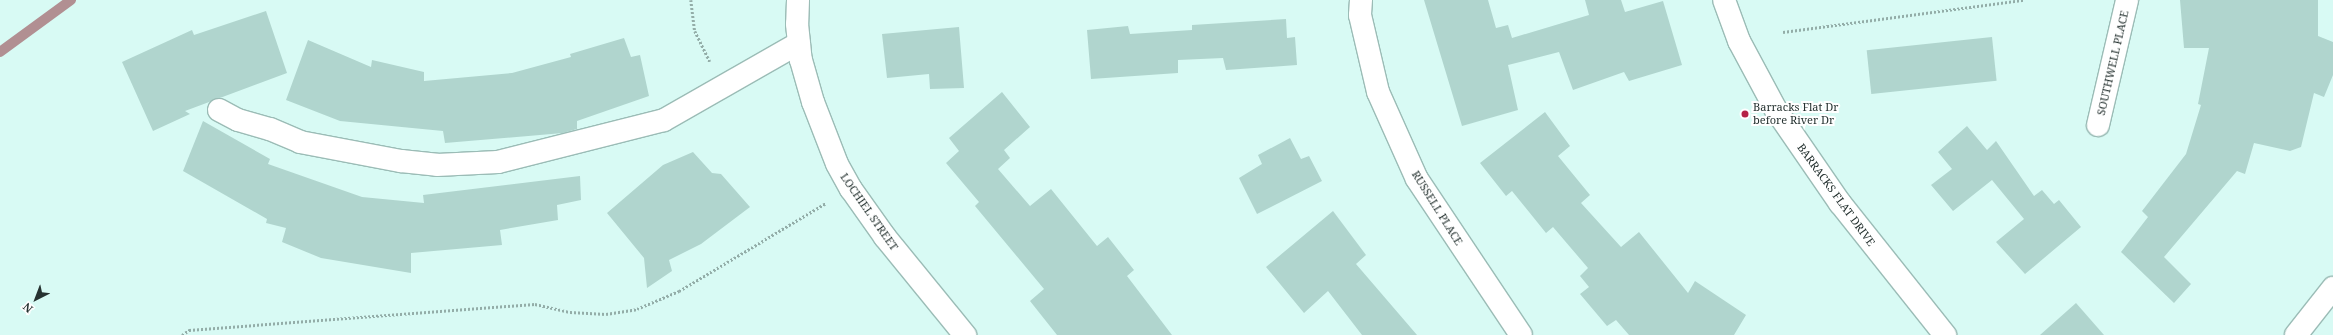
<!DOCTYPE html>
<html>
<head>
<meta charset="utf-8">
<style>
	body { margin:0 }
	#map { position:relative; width:2333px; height:335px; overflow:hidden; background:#d8faf4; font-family:"Noto Serif",serif }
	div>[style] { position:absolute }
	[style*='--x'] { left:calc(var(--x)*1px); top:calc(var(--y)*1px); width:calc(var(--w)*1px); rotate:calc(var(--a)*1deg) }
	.stream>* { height:10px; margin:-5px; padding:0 5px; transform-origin:5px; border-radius:5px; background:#b18f92 }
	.building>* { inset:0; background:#b0d5ce; transform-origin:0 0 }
	.path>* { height:2.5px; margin-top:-1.25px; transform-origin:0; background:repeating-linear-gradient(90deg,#93ada8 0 2px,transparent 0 4px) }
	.roads { filter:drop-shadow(1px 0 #9bbcb6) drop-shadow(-1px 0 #9bbcb6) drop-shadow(0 1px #9bbcb6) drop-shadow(0 -1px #9bbcb6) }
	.minor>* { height:22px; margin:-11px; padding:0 11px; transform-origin:11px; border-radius:11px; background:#fff }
	.major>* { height:22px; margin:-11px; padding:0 11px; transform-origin:11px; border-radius:11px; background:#fff }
	.dots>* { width:11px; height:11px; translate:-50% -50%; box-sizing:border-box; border:2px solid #fff; border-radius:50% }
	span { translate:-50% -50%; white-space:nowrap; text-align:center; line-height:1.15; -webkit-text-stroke:4px #fff; paint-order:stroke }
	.street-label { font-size:11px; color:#253230 }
	.poi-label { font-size:11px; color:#253230 }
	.left { translate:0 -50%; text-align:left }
	.north { position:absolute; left:16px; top:279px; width:40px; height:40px; -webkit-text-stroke:3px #fff; paint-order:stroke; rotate:222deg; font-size:11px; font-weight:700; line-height:16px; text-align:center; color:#253230 }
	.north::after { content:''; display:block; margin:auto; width:14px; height:18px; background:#253230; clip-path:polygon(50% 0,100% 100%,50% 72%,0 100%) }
</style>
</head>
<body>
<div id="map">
	<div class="stream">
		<div style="--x:0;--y:52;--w:88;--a:-36.2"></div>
	</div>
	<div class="building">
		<div style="clip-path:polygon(1424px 0,1488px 0,1496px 28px,1508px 25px,1512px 38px,1589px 15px,1585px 0,1621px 0,1625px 12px,1663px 1px,1682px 65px,1629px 81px,1624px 72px,1573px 90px,1559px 52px,1508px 65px,1518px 110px,1462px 126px)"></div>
		<div style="clip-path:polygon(2180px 0,2318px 0,2318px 36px,2333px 42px,2333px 75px,2324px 97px,2314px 93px,2301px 147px,2290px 151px,2254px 143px,2245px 174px,2237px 171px,2164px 257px,2191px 284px,2174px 303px,2121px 252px,2148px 217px,2142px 211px,2186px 154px,2201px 105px,2198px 104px,2209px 48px,2184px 48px)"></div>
		<div style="clip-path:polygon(266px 11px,287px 73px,185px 111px,190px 114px,153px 131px,122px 62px,192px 30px,194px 35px)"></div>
		<div style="clip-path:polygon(1286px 19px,1287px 38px,1295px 37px,1297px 65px,1226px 70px,1223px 58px,1178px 60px,1178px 73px,1091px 79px,1087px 30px,1128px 26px,1130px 34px,1192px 30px,1192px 25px)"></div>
		<div style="clip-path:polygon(959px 27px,964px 88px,930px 89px,929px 74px,887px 78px,882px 34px)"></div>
		<div style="left:1992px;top:37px;width:44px;height:126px;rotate:84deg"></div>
		<div style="clip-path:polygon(624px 38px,631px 57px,640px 55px,649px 96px,577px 121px,577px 129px,563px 133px,445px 143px,443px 131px,340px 121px,286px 100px,308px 40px,371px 67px,372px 60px,424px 72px,424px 81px,512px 73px,571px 57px,570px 54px)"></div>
		<div style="clip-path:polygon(1002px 92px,1030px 127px,1004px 150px,1010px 158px,998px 169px,1030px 206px,1051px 189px,1097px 246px,1108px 237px,1134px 270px,1127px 276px,1172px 335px,1057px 335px,1030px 301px,1044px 289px,975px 206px,979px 202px,946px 163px,959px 151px,949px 138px)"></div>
		<div style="clip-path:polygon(1545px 112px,1570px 146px,1558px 156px,1590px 195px,1581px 203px,1621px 247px,1639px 232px,1688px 293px,1695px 281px,1746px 315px,1734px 335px,1629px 335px,1616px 320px,1607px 326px,1580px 294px,1589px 287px,1580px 276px,1588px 268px,1553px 227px,1546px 233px,1512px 191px,1506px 196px,1480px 163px)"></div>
		<div style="clip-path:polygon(203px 121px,270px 159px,268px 164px,362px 197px,424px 203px,423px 195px,580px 176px,581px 200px,557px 205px,558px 220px,500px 230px,502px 245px,411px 253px,411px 273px,321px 258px,282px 242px,286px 228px,266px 223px,267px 219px,183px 171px)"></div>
		<div style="clip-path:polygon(1967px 126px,1987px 150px,1996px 141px,2034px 196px,2042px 190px,2054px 204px,2059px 200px,2081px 227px,2025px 274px,1996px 242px,2024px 219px,1992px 180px,1953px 211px,1931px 185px,1952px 169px,1938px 152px)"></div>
		<div style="clip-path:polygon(1290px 138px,1301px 159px,1309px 156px,1322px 181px,1257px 214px,1239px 178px,1262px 164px,1258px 155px)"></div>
		<div style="clip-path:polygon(693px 152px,712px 173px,721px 174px,750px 207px,701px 244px,669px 260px,672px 271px,647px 288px,644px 258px,607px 213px,663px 165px)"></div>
		<div style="clip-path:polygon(1333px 211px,1366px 255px,1356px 264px,1417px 335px,1362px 335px,1328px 291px,1304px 313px,1266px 267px)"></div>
		<div style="clip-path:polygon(2076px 303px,2104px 335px,2040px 335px)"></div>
	</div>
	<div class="path">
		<div style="--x:691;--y:0;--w:31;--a:83"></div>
		<div style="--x:695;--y:31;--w:34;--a:64"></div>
		<div style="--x:1783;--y:32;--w:243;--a:-7.6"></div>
		<div style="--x:182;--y:335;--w:9;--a:-36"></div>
		<div style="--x:189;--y:330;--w:347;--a:-4.3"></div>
		<div style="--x:535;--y:304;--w:36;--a:13"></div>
		<div style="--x:570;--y:312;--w:36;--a:3"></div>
		<div style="--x:606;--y:314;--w:31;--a:-9"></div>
		<div style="--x:637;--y:309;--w:46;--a:-23.2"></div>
		<div style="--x:679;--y:291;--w:171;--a:-30.9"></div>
	</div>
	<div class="roads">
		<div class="minor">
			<div style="--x:798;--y:0;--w:24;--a:92"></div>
			<div style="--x:797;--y:24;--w:36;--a:84"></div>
			<div style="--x:801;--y:60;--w:44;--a:74.1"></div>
			<div style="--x:813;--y:102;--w:66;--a:68.8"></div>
			<div style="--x:837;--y:164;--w:29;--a:61"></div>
			<div style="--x:851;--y:189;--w:59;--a:54.7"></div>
			<div style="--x:885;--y:237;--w:127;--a:50.8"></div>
			<div style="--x:1361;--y:0;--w:15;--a:94"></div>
			<div style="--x:1360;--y:15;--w:79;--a:76.8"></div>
			<div style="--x:1378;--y:92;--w:95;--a:65.9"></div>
			<div style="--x:1417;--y:179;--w:187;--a:56.3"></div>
			<div style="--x:1724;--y:0;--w:44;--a:69.9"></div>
			<div style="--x:1739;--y:41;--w:78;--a:61.8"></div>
			<div style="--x:1776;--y:110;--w:113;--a:55.5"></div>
			<div style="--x:1840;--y:203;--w:169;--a:51.5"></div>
			<div style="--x:219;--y:110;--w:21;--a:28"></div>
			<div style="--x:238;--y:120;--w:33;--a:16"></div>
			<div style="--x:270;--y:129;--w:33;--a:23"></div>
			<div style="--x:300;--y:142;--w:103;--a:10.7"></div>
			<div style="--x:401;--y:161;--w:36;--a:6"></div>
			<div style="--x:437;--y:165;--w:61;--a:-2.8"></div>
			<div style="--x:498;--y:162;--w:171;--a:-14.2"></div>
			<div style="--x:664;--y:120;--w:155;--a:-29.7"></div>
			<div style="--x:2098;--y:125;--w:128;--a:-76.9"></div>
		</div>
		<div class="major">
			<div style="--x:2296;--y:335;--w:60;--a:-51.8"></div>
		</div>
	</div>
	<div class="dots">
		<div style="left:1745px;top:114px;background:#b52347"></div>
	</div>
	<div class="street-label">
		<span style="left:2113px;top:63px;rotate:-77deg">SOUTHWELL PLACE</span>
		<span style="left:1836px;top:195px;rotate:54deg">BARRACKS FLAT DRIVE</span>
		<span style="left:1437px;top:208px;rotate:58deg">RUSSELL PLACE</span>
		<span style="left:869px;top:212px;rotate:55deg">LOCHIEL STREET</span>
	</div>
	<div class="poi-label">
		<span class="left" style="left:1753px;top:114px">Barracks Flat Dr<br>before River Dr</span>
	</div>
	<div class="north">N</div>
</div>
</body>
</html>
